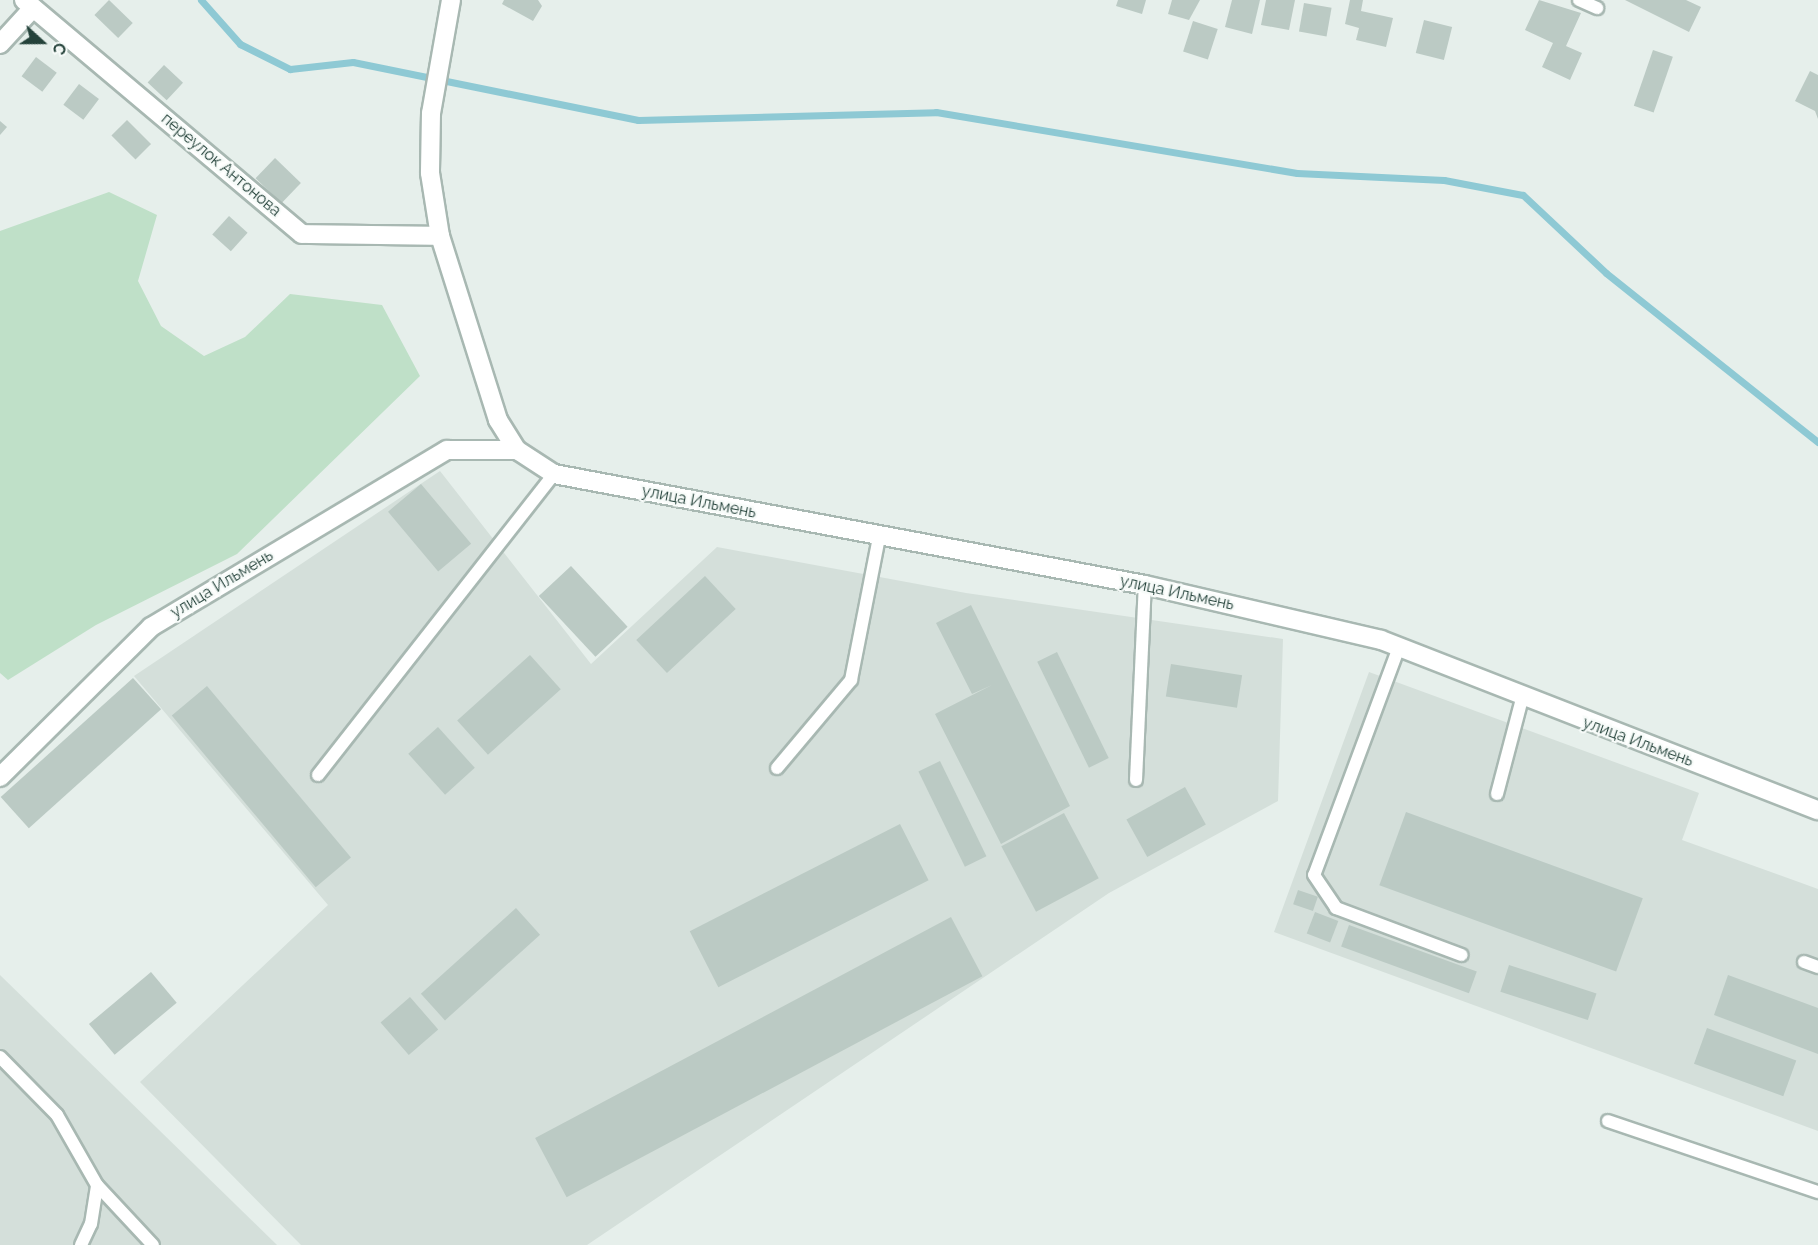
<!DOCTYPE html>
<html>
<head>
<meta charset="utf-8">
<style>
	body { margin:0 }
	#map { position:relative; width:1818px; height:1245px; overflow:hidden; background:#e6efeb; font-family:Raleway,sans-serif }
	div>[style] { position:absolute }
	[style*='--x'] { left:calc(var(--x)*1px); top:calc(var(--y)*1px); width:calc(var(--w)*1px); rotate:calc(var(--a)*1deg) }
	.built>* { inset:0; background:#d4dfda }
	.green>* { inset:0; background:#bfe0c8 }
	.stream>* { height:7px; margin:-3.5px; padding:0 3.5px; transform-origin:3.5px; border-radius:3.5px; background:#8ec9d4 }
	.building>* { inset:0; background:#bbcac4; transform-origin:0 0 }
	.roads { filter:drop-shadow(2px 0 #a8b8b2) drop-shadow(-2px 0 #a8b8b2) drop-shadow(0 2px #a8b8b2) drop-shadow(0 -2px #a8b8b2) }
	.lane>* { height:12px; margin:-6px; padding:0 6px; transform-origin:6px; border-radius:6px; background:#fff }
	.street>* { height:18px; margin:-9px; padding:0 9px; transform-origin:9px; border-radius:9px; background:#fff }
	span { translate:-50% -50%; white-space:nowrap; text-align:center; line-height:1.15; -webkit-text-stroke:4.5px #f7fbf9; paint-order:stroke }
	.street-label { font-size:16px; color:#24423a }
	.north { position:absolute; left:12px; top:12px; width:60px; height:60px; -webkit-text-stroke:4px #f7fbf9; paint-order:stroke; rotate:111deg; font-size:16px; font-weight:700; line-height:24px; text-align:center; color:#24423a }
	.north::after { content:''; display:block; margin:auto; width:21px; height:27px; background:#24423a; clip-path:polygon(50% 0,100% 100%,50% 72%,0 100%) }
</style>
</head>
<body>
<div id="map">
	<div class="built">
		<div style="clip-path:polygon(440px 471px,591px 664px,717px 547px,966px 593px,1283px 639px,1278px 801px,1109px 893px,587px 1245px,301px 1245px,140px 1082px,328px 905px,134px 676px)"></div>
		<div style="clip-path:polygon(1369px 672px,1699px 793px,1682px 840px,1818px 889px,1818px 1131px,1274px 932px)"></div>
		<div style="clip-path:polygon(0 975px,277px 1245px,0 1245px)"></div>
	</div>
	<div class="green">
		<div style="clip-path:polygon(109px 192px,157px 215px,138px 281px,161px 326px,204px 356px,245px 337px,290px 294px,382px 305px,420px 376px,237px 554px,96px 625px,8px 680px,0 673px,0 231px)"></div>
	</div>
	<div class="stream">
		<div style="--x:201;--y:0;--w:59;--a:48.4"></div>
		<div style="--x:240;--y:44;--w:56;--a:26.6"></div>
		<div style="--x:290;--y:69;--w:63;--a:-6.3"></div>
		<div style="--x:353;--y:62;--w:291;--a:11.5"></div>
		<div style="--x:638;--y:120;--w:298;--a:-1.5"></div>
		<div style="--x:936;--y:112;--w:366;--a:9.6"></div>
		<div style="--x:1297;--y:173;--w:147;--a:2.7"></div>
		<div style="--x:1444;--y:180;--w:80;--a:10.8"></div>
		<div style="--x:1523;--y:195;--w:114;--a:43.2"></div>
		<div style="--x:1606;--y:273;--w:271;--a:38.6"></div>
	</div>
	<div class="building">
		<div style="left:109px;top:0;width:33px;height:21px;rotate:44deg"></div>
		<div style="clip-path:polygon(504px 0,538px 0,542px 6px,533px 21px,502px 4px)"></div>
		<div style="clip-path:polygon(1118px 0,1146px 0,1142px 14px,1116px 6px)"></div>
		<div style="clip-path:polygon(1172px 0,1200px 0,1189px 20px,1168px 14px)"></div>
		<div style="clip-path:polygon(1232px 0,1260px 0,1252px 34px,1225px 27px)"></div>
		<div style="clip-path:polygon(1266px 0,1295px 0,1289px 30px,1261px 25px)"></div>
		<div style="clip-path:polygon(1350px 0,1363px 0,1361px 11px,1393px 18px,1386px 47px,1356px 40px,1359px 28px,1345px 24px)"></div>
		<div style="clip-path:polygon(1539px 0,1581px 13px,1566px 46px,1582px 53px,1570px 80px,1542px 67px,1553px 43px,1525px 30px)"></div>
		<div style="clip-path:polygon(1625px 0,1686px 0,1701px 7px,1689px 32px)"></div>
		<div style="left:1304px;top:3px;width:28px;height:29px;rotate:10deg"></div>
		<div style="left:1424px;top:20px;width:29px;height:34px;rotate:14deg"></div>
		<div style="left:1193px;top:21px;width:26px;height:32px;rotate:18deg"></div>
		<div style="left:1653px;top:50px;width:21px;height:59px;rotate:19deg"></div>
		<div style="left:36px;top:57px;width:26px;height:24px;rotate:37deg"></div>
		<div style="left:164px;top:65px;width:26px;height:24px;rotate:43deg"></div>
		<div style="clip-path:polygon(1810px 71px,1818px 75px,1818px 119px,1815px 111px,1795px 101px)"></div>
		<div style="left:79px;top:84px;width:25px;height:26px;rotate:37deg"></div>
		<div style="left:127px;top:120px;width:34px;height:22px;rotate:45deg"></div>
		<div style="clip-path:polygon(0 121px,7px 127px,0 135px)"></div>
		<div style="left:275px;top:158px;width:36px;height:28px;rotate:44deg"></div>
		<div style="left:229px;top:216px;width:25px;height:25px;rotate:42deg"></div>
		<div style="left:421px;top:484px;width:78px;height:43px;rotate:50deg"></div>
		<div style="left:571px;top:566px;width:83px;height:44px;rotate:47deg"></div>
		<div style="left:705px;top:576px;width:45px;height:94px;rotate:47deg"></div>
		<div style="clip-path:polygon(971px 605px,1070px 806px,1001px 844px,935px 714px,992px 685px,972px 694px,936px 623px)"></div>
		<div style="left:1057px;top:652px;width:118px;height:22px;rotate:64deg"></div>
		<div style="left:530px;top:655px;width:46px;height:98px;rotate:48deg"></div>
		<div style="left:1171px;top:664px;width:72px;height:33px;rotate:9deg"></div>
		<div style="left:133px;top:678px;width:42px;height:178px;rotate:48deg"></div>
		<div style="left:207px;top:686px;width:224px;height:46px;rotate:50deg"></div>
		<div style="left:438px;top:727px;width:55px;height:40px;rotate:48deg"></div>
		<div style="left:940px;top:761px;width:106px;height:24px;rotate:64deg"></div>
		<div style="left:1185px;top:787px;width:43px;height:67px;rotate:61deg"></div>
		<div style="left:1406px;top:812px;width:252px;height:78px;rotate:20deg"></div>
		<div style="left:1064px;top:813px;width:74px;height:71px;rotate:62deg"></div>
		<div style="left:900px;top:824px;width:63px;height:236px;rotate:63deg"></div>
		<div style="left:1298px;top:890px;width:21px;height:15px;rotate:19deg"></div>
		<div style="left:516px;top:908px;width:36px;height:128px;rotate:48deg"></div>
		<div style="left:1315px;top:912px;width:25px;height:23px;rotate:21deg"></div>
		<div style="left:951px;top:917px;width:67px;height:471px;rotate:62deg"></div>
		<div style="left:1349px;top:925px;width:136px;height:23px;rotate:20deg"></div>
		<div style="left:1509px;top:965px;width:92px;height:28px;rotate:18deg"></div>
		<div style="left:151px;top:972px;width:40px;height:81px;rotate:50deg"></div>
		<div style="clip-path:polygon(1728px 975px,1818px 1008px,1818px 1054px,1714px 1015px)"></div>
		<div style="left:410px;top:997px;width:43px;height:39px;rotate:49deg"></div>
		<div style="left:1707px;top:1028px;width:95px;height:38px;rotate:20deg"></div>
	</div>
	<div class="roads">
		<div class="lane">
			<div style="--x:1579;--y:0;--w:20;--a:24"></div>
			<div style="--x:1399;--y:647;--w:243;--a:110.4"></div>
			<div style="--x:1314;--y:875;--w:40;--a:56"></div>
			<div style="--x:1336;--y:908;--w:134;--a:20.5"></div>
			<div style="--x:777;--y:768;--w:115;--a:-49.9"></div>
			<div style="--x:851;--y:680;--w:146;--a:-78.9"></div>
			<div style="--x:318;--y:775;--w:382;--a:-51.9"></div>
			<div style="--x:1136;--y:780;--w:195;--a:-87.4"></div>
			<div style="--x:1497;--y:794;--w:98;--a:-75.3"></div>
			<div style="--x:1804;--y:962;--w:15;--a:20"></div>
			<div style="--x:0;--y:1057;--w:81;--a:45.5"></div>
			<div style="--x:57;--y:1115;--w:81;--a:60.3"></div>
			<div style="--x:97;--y:1185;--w:82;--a:47"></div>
			<div style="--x:1608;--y:1121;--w:222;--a:18.7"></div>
			<div style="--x:81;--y:1245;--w:23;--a:-65"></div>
			<div style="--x:91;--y:1224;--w:39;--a:-81"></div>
		</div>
		<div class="street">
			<div style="--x:24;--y:0;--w:363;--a:40.1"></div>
			<div style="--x:302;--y:234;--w:138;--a:0.8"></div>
			<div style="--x:451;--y:0;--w:115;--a:100"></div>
			<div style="--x:431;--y:113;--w:60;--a:91"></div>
			<div style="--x:430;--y:173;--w:64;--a:81"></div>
			<div style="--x:440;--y:236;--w:193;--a:72.5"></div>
			<div style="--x:498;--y:420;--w:36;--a:58"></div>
			<div style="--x:517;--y:450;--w:44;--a:33"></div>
			<div style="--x:554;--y:474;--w:601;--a:10.64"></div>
			<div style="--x:1145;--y:585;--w:242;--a:13.1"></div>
			<div style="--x:1381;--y:640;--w:469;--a:21.3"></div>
			<div style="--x:0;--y:44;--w:49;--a:-47.5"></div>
			<div style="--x:0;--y:777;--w:213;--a:-44.8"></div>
			<div style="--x:151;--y:627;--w:345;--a:-30.9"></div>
			<div style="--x:447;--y:450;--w:70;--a:0"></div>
		</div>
	</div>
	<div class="street-label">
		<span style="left:221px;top:165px;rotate:40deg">переулок Антонова</span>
		<span style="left:699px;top:502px;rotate:11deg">улица Ильмень</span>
		<span style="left:222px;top:584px;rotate:-31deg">улица Ильмень</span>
		<span style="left:1177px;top:593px;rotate:12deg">улица Ильмень</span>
		<span style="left:1638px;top:742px;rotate:20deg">улица Ильмень</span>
	</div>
	<div class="north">С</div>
</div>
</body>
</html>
